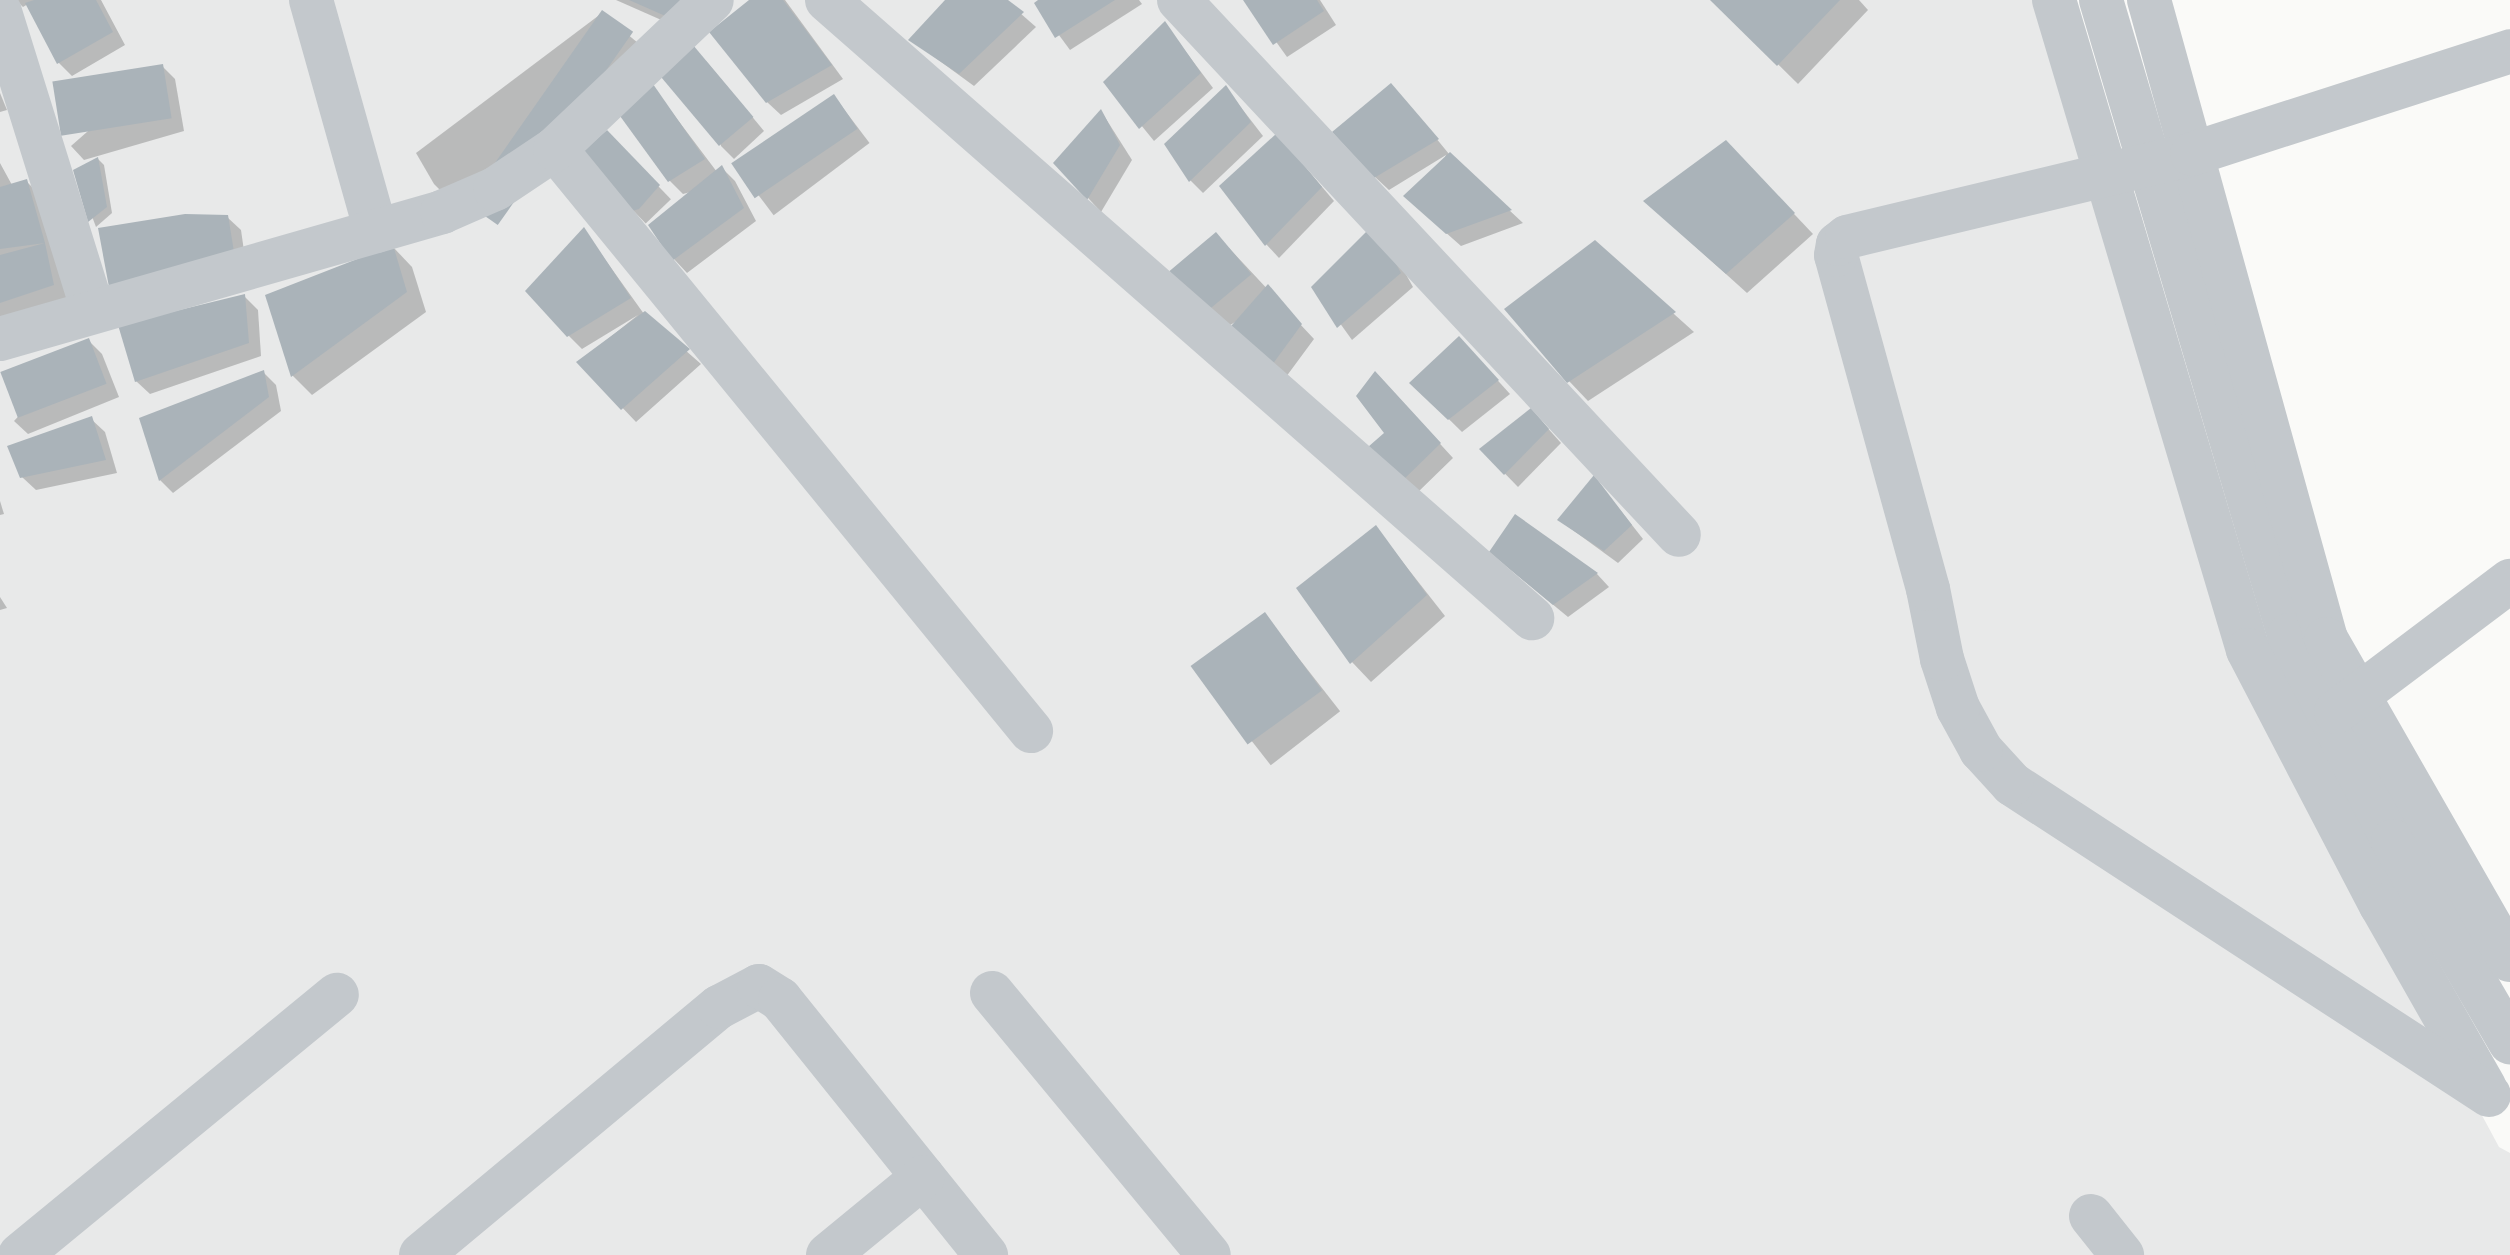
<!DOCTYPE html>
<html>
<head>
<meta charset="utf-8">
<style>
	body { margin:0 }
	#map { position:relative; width:2510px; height:1255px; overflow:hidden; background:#fafaf8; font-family:Raleway,sans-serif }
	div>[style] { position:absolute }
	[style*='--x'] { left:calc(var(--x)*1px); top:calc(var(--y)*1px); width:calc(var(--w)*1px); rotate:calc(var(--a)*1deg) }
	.built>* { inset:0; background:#e8e9e9 }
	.shadow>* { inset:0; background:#0003; transform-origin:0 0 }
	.building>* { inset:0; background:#aab3b9; transform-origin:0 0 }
	.street>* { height:44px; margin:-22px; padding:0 22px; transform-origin:22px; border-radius:22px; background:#c3c8cc }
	span { translate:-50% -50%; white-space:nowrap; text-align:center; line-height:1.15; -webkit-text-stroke:8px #fff; paint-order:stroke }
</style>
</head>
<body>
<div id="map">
	<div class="built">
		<div style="clip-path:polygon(0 0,2036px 0,2243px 670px,2499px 1147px,2510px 1153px,2510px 1255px,0 1255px)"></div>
	</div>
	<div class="shadow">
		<div style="clip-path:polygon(16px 0,101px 0,125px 45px,72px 76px,59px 63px,28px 4px,23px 7px)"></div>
		<div style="clip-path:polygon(616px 0,701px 0,684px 30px)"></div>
		<div style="clip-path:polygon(752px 0,785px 0,843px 79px,781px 115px,767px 102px)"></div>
		<div style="clip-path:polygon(948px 0,1005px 0,1036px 27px,974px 86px,911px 40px)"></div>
		<div style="clip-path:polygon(1041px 0,1139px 0,1142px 4px,1070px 50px,1036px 4px)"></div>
		<div style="clip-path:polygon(1246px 0,1320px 0,1336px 25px,1287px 57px)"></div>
		<div style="clip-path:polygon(1713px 0,1859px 0,1868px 10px,1798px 84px)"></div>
		<div style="clip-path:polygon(602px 13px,650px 53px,453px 203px,434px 184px,416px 153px)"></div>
		<div style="clip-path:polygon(1165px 24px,1213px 88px,1154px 141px,1106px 82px)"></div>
		<div style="clip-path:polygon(706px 61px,764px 131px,734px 159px,721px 146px)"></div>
		<div style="clip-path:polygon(162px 66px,175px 79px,184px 131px,84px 160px,71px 146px)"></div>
		<div style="clip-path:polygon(653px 87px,717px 172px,722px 168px,735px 181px,756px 221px,687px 273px,674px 259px,694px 191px,683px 194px,670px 181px,622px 116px)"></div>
		<div style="clip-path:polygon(1226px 88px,1263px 136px,1203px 193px,1190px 180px)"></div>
		<div style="clip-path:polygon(0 93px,7px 110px,0 112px)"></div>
		<div style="left:834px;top:96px;width:59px;height:120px;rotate:53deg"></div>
		<div style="clip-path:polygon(1404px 99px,1449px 154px,1523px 223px,1461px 246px,1419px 209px,1446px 155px,1389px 190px,1375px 177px)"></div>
		<div style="clip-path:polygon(1101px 111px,1132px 160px,1101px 212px,1056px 163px)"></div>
		<div style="left:607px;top:133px;width:92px;height:35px;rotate:46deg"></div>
		<div style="clip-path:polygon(1290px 149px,1334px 201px,1279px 258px,1266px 244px)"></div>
		<div style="clip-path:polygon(98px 159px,104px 165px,112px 213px,96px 227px,75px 171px)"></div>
		<div style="clip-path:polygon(0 163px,12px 185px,26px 181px,46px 201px,72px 305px,0 329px)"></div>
		<div style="clip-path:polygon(1746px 163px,1813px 234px,1747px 293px,1666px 220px)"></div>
		<div style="clip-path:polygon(185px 216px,227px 217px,241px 230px,246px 265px)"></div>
		<div style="clip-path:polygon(584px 230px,644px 314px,701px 364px,636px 422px,579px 362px,638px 315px,582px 349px,569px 336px)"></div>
		<div style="clip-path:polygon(1387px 240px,1413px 287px,1352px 340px,1314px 287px)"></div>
		<div style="clip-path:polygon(1595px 243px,1694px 332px,1588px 401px,1569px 381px)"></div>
		<div style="clip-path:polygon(393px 247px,412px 267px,426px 312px,312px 395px,293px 376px,268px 297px)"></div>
		<div style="clip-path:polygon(1229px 248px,1314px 339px,1283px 381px,1240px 319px,1227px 327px,1177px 276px)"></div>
		<div style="clip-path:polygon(245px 297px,258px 310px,261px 356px,150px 394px,136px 381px)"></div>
		<div style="clip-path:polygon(89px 341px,102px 354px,119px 397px,28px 434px,14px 421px)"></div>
		<div style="clip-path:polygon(1472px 352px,1510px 394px,1462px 432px,1412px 383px)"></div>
		<div style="clip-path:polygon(263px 372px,276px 385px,281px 411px,173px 493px,160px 480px,141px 419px)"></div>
		<div style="clip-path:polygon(1388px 387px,1453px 458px,1416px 494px,1375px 467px,1387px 433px)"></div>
		<div style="clip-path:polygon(91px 419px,105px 432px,117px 473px,36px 490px,22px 477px)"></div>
		<div style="clip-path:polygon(1544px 424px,1561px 443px,1518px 487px,1482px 450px)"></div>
		<div style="clip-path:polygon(1595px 478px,1643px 539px,1618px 563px,1559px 520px)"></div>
		<div style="clip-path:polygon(0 501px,4px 514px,0 515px)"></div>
		<div style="clip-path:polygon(1516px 517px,1597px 574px,1609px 587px,1568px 617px,1505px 565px)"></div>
		<div style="clip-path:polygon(1376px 528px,1445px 616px,1371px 682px,1352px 662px)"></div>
		<div style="clip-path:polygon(0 597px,7px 608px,0 610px)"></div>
		<div style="left:1265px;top:615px;width:122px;height:88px;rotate:52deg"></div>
	</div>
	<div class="building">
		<div style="clip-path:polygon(34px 0,96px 0,113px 32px,57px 64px,25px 3px)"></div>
		<div style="clip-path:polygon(629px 0,680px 0,670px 18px)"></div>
		<div style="clip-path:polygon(749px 0,783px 0,832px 65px,766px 103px,709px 32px)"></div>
		<div style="clip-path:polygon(945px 0,1008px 0,1024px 12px,959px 74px,908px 40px)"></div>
		<div style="clip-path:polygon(1038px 0,1115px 0,1055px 38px,1034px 3px)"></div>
		<div style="clip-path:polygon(1243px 0,1317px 0,1324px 11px,1273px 45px)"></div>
		<div style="clip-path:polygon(1710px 0,1840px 0,1777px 66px)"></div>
		<div style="left:602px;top:10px;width:38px;height:236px;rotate:35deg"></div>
		<div style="clip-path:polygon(1165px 21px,1201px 73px,1139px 129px,1103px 82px)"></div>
		<div style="left:693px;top:45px;width:94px;height:45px;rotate:50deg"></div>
		<div style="left:163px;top:64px;width:55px;height:112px;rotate:81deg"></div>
		<div style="clip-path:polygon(1391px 83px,1439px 139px,1374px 178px,1332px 132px)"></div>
		<div style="clip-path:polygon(653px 84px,705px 159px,668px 182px,620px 116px)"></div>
		<div style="clip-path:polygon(1226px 85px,1251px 122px,1189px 182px,1164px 144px)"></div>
		<div style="left:834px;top:94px;width:42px;height:124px;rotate:56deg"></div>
		<div style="clip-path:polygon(1101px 109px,1120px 145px,1087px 200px,1053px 163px)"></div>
		<div style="clip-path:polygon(607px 130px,660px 185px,639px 209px,632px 211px,577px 156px)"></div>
		<div style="clip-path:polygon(1277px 133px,1322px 187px,1265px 246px,1219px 186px)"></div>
		<div style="clip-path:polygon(1726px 140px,1795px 213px,1726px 274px,1643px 201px)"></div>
		<div style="clip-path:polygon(1450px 152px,1512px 210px,1446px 234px,1403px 196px)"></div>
		<div style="clip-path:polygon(98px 157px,107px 207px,88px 222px,73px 170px)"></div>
		<div style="clip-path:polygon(722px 165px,744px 208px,672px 261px,648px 225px)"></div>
		<div style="clip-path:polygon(27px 179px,45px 243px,54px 285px,0 303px,0 255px,45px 243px,0 249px,0 187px)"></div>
		<div style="clip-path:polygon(185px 214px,228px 215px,234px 252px,109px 287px,98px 228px)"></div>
		<div style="clip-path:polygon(1374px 224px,1401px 273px,1337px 328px,1311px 287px)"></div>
		<div style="clip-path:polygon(584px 227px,631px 298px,567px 337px,525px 291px)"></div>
		<div style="left:1216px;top:232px;width:55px;height:61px;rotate:50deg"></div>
		<div style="clip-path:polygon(1595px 240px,1676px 312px,1567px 383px,1504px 309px)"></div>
		<div style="clip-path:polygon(393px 245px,407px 292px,291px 377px,265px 295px)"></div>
		<div style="clip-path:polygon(1268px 284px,1302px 324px,1269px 369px,1225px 333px)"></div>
		<div style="clip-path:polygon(245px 294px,249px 343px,135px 382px,118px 325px)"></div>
		<div style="clip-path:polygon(645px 311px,690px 349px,621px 410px,576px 362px)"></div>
		<div style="clip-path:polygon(1459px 336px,1499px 380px,1448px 420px,1409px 383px)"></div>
		<div style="left:89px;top:338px;width:49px;height:95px;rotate:69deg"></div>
		<div style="clip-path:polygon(264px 370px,269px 397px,159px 481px,139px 418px)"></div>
		<div style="clip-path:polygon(1375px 371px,1441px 443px,1401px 482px,1360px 454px,1384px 433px,1356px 396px)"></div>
		<div style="clip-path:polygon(1531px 408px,1549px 429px,1504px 475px,1479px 449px)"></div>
		<div style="clip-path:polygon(92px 416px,106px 460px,20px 478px,7px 446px)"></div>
		<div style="clip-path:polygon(1594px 475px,1632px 525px,1604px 551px,1557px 520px)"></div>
		<div style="clip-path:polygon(1515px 514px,1598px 573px,1553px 605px,1489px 552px)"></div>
		<div style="clip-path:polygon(1376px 525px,1427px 595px,1350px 664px,1296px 588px)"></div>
		<div style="left:1265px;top:612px;width:97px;height:92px;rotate:54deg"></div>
	</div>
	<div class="street">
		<div style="--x:311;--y:0;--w:240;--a:74.3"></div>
		<div style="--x:827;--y:0;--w:938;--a:41.24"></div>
		<div style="--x:1179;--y:0;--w:732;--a:46.94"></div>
		<div style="--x:2054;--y:0;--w:678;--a:73.38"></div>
		<div style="--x:2248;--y:650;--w:288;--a:62.5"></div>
		<div style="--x:2381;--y:905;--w:210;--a:60.4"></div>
		<div style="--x:2101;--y:0;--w:662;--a:73.51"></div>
		<div style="--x:2289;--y:635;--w:231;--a:63.2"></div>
		<div style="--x:2393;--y:841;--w:233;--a:59.8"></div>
		<div style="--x:2149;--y:0;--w:663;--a:74.52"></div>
		<div style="--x:2326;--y:639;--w:370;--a:60.2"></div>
		<div style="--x:0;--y:12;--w:312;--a:72.7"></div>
		<div style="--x:555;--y:149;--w:752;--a:50.72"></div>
		<div style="--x:0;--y:339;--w:460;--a:-16"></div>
		<div style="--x:442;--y:212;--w:58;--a:-23.5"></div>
		<div style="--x:495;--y:189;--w:72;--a:-33.7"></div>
		<div style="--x:555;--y:149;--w:216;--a:-43.5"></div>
		<div style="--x:2336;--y:712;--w:218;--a:-37"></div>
		<div style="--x:992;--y:993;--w:340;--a:50.4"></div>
		<div style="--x:2489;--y:1095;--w:569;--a:-146.9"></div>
		<div style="--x:2012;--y:784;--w:46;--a:-132.4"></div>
		<div style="--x:1981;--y:750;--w:48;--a:-118.7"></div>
		<div style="--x:1958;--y:708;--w:52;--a:-108.1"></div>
		<div style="--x:1942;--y:659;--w:71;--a:-101.3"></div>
		<div style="--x:1928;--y:589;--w:346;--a:-105.4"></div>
		<div style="--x:1836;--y:255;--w:11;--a:-80"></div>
		<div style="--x:1838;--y:244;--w:11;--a:-38"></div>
		<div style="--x:1847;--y:237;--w:355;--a:-13.5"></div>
		<div style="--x:2192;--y:154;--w:334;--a:-17.9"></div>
		<div style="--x:2091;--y:1216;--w:50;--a:51.5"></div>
		<div style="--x:20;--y:1255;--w:410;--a:-39.4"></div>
		<div style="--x:421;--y:1255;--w:388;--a:-39.8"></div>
		<div style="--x:719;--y:1007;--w:45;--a:-27.7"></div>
		<div style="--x:759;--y:986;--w:25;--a:32"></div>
		<div style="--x:780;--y:999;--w:329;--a:51.2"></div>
		<div style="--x:828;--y:1255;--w:123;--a:-39.4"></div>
	</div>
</div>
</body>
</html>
